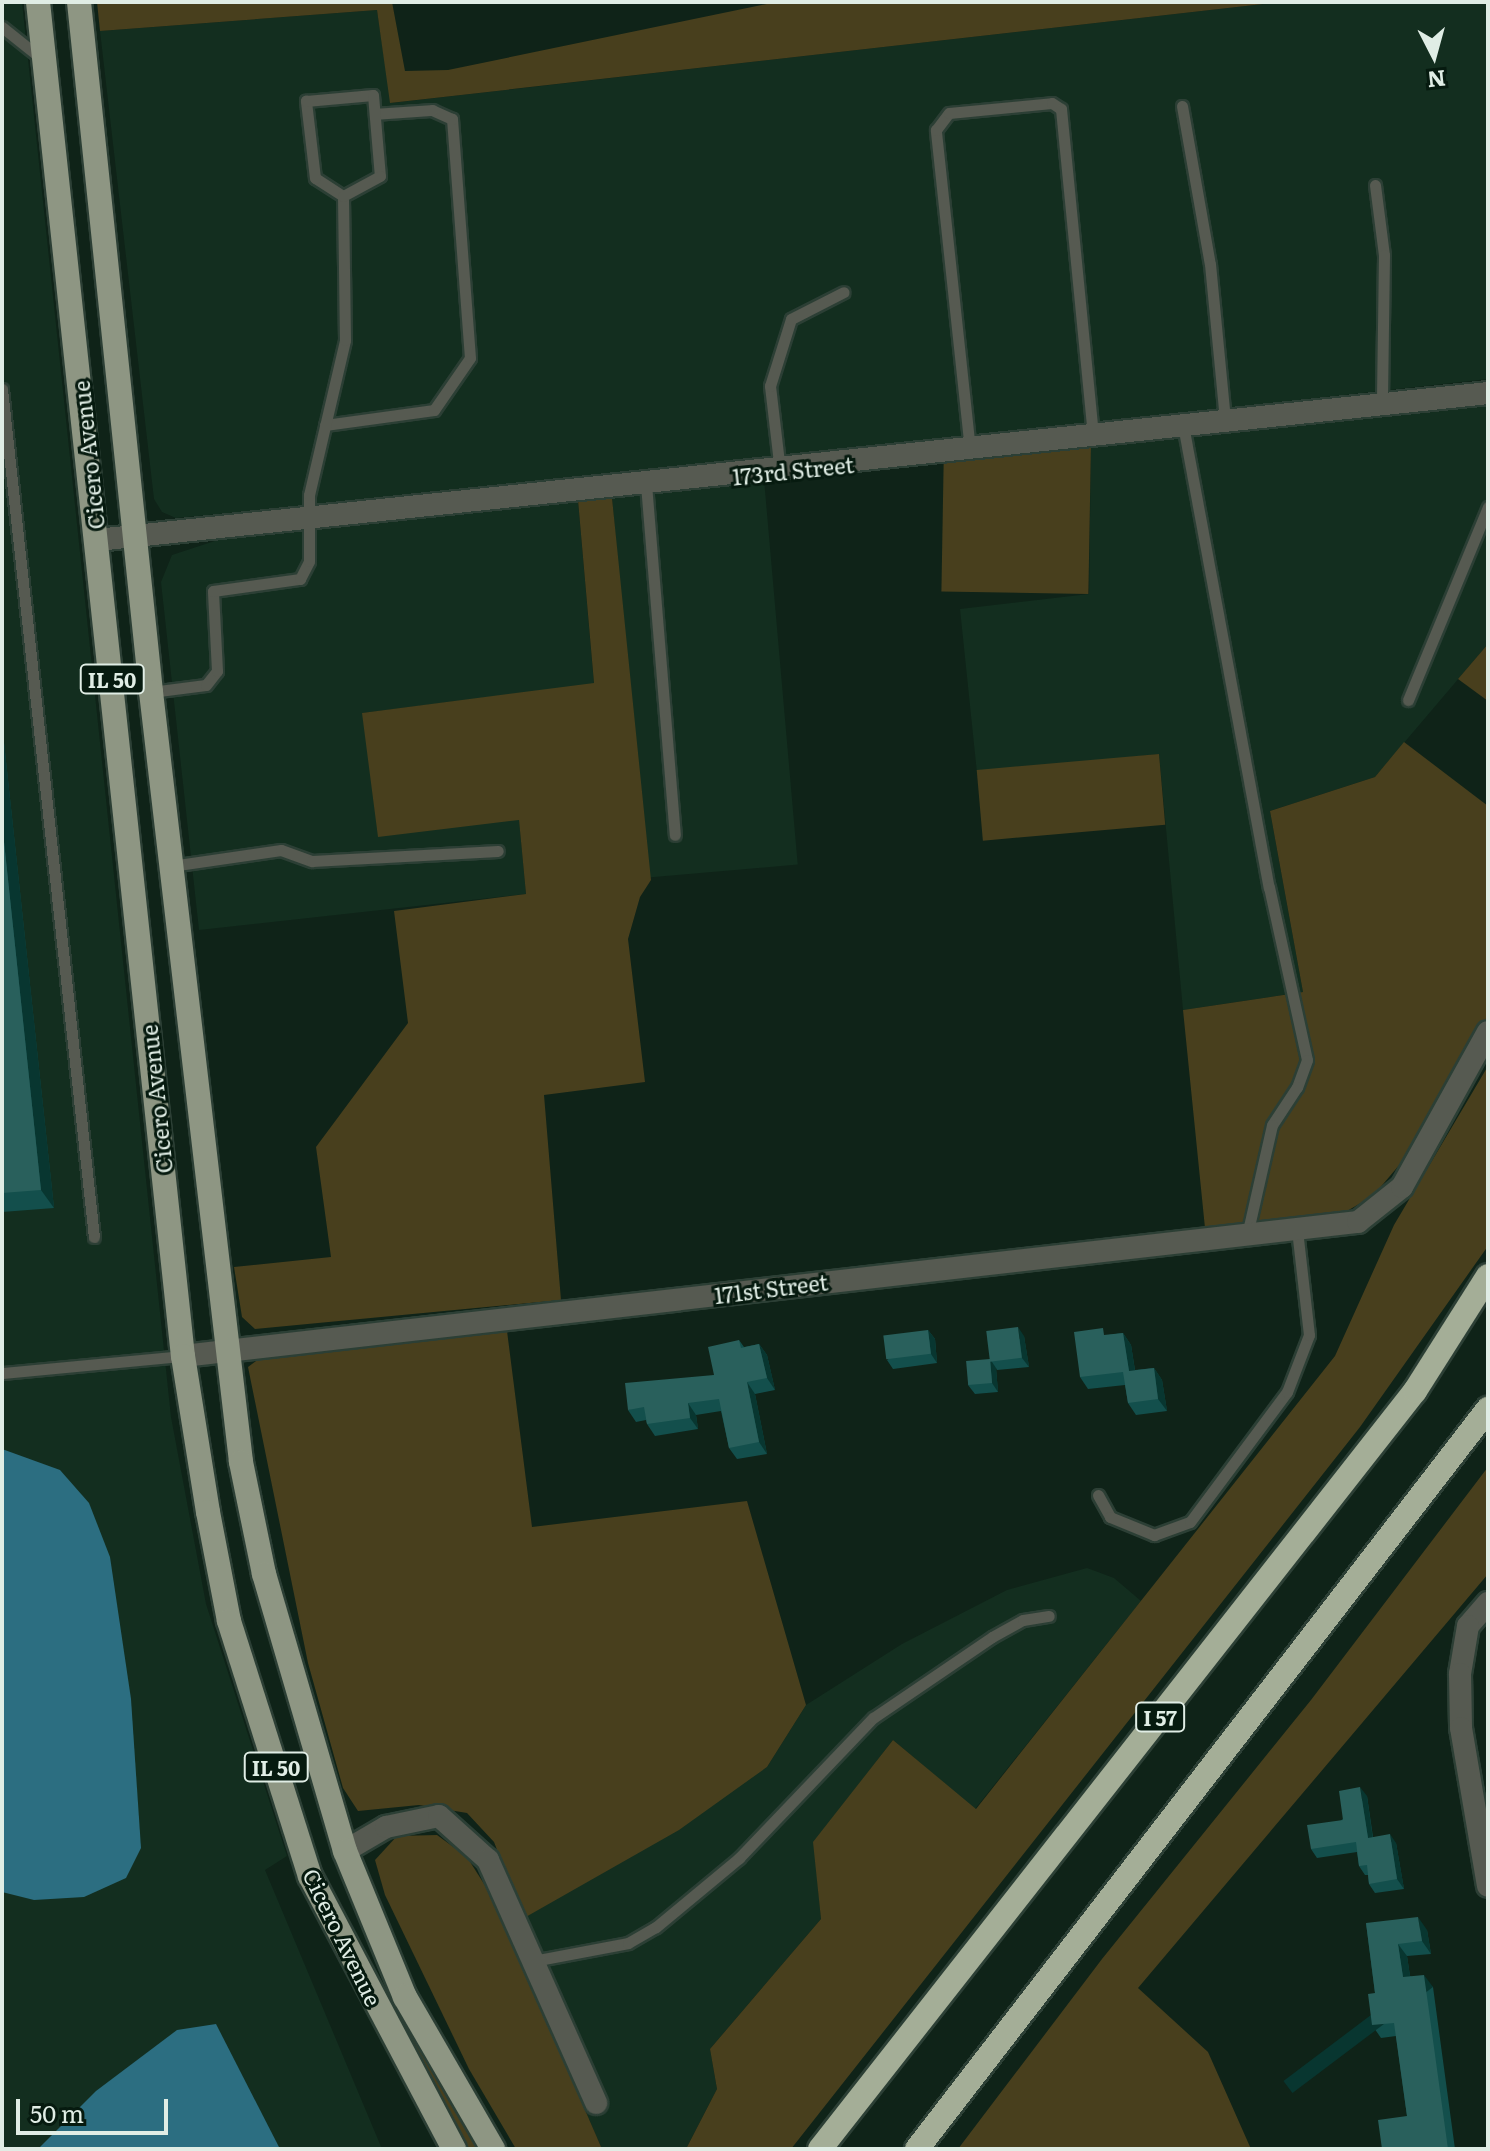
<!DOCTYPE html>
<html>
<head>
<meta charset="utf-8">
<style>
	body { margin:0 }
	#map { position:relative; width:1490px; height:2151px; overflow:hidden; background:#0f2318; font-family:Literata,serif }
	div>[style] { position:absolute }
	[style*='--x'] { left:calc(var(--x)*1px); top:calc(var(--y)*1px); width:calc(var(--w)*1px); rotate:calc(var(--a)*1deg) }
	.built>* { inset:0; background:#132e1f; transform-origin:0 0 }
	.green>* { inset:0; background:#483f1d; transform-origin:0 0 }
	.water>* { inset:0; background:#2c6e81 }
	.roads { filter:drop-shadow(2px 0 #2c3f35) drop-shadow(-2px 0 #2c3f35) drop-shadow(0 2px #2c3f35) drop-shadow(0 -2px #2c3f35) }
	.lane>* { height:11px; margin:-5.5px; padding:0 5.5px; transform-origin:5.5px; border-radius:5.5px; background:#565a51 }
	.street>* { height:22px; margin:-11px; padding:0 11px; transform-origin:11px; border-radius:11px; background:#565a51 }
	.primary>* { height:24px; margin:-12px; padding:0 12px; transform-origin:12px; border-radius:12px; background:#8e9683 }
	.highway>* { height:24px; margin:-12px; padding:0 12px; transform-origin:12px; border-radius:12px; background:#a4ae97 }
	.wall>* { inset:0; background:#134f4c }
	.shaded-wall>* { inset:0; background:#083630; transform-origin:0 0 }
	.building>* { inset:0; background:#29605c; transform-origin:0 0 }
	span { translate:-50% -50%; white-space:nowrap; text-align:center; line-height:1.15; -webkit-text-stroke:6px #061a0f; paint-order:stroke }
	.shield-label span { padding:2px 6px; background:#061a0f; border:2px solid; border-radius:6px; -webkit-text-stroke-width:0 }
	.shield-label { font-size:20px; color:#e0ede5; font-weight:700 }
	.street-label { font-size:22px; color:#e0ede5 }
	.frame { position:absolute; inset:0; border:4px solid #e0ede5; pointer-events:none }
	.north { position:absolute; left:1394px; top:16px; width:80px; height:80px; -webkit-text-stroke:6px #061a0f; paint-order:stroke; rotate:174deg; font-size:22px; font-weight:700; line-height:32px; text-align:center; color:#e0ede5 }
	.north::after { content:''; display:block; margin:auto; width:28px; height:36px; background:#e0ede5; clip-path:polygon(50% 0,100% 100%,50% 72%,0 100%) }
	.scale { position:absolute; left:16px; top:2099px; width:152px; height:36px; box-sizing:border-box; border:4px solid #e0ede5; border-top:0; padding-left:10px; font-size:24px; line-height:28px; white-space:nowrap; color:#e0ede5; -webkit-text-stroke:6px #061a0f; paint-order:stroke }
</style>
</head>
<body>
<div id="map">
	<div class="built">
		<div style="clip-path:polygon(2px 2px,22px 2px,171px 1417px,206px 1604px,287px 1856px,265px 1870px,382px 2149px,2px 2149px)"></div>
		<div style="clip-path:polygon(1280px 2px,1488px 2px,1488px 379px,571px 481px,176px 518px,162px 512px,154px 499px,100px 31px,377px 10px,391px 103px)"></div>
		<div style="clip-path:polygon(1488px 401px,1488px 644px,1375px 777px,1270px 811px,1303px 992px,1183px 1010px,1159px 754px,977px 773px,960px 609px,1089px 594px,1091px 444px)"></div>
		<div style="left:764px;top:479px;width:387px;height:153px;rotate:85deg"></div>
		<div style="clip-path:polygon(578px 500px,594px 684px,363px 713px,519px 819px,526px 894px,199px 930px,161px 582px,172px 555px,230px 536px)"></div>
		<div style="clip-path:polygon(1087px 1568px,1114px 1578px,1141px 1601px,975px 1809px,893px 1740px,814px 1842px,821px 1919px,710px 2049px,717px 2089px,686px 2149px,602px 2149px,505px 1927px,767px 1767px,806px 1705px,902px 1644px,1007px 1590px)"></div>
	</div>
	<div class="green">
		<div style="clip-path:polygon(97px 2px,392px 2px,405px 71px,448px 70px,776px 2px,1280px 2px,390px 103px,377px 10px,100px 31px)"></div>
		<div style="left:1091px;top:444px;width:150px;height:147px;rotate:91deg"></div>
		<div style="clip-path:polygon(612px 498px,651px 880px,640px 897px,628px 939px,645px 1082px,544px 1095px,561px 1300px,255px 1329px,242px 1317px,234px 1267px,331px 1257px,316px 1147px,408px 1023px,394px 911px,526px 894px,519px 820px,378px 837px,362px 713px,594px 683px,578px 500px)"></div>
		<div style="clip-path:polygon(1488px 644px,1488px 701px,1458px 679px)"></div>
		<div style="clip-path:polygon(1404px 742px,1488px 806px,1488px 1015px,1406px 1157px,1373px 1196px,1340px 1215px,1205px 1228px,1183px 1010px,1303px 992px,1270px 811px,1375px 777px)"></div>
		<div style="left:1159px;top:754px;width:71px;height:183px;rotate:85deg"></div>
		<div style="clip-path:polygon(1488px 1066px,1488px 1246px,1360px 1427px,791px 2149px,686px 2149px,717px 2089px,710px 2049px,821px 1919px,813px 1842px,893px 1740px,976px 1809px,1335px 1356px,1394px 1225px)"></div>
		<div style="clip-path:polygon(506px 1323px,532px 1527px,747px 1501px,806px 1705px,767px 1767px,679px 1830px,524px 1918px,494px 1842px,467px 1813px,419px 1805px,358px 1811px,343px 1788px,308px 1663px,248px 1367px,267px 1353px)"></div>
		<div style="clip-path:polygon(1488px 1467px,1488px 1574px,1138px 1988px,1208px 2052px,1251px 2149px,958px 2149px,1102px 1959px,1311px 1700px)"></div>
		<div style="clip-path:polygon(437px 1835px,467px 1857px,493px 1898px,602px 2149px,516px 2149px,469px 2069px,385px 1895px,375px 1860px,397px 1836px)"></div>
		<div style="clip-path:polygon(398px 2006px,481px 2149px,467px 2149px,393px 2008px)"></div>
	</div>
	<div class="water">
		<div style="clip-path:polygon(2px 1449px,60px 1470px,89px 1503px,110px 1557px,131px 1699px,141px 1848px,126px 1878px,84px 1897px,34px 1900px,2px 1892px)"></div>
		<div style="clip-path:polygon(216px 2024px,280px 2149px,38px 2149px,96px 2091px,177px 2030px)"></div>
	</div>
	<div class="roads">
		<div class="lane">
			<div style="--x:2;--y:27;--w:51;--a:38.7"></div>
			<div style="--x:1182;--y:106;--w:160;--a:80"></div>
			<div style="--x:1210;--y:264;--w:157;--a:84.5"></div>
			<div style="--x:1375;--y:185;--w:71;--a:82.7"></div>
			<div style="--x:1384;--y:255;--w:149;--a:90.8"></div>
			<div style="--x:2;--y:389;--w:853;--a:83.81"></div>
			<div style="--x:325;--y:425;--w:110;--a:-7.8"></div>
			<div style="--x:434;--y:410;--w:63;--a:-55.3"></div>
			<div style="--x:470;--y:358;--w:240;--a:-94.3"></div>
			<div style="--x:452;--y:119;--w:22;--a:-156"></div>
			<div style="--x:432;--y:110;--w:57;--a:176"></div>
			<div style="--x:1183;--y:425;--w:470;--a:79.5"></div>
			<div style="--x:1269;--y:887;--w:177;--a:77.6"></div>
			<div style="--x:1307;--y:1060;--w:29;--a:110"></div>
			<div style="--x:1297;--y:1087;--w:45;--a:123.3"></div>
			<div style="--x:1272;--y:1125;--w:113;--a:102.8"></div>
			<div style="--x:970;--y:450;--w:322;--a:-96.1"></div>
			<div style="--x:936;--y:130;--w:21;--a:-53"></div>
			<div style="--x:949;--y:113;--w:103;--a:-5.5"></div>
			<div style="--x:1052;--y:103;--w:11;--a:34"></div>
			<div style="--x:1061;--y:109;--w:328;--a:84.4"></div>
			<div style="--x:780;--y:471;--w:86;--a:-96.7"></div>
			<div style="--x:770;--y:386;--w:70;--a:-72.6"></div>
			<div style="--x:791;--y:319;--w:59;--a:-27"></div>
			<div style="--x:646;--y:484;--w:352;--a:85.3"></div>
			<div style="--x:151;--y:692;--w:55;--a:-7.3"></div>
			<div style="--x:206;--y:685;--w:18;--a:-52"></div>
			<div style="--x:217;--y:671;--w:80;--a:-92.9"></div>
			<div style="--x:213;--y:591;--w:88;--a:-7.9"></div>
			<div style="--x:300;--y:579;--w:20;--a:-63"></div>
			<div style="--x:309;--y:561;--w:66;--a:-90"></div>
			<div style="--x:309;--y:495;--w:159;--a:-76.9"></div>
			<div style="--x:345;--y:340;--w:144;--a:-90.8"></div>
			<div style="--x:343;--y:196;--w:33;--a:-147"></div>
			<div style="--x:315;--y:178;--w:78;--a:-96.7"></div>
			<div style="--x:306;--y:101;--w:67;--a:-5.1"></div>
			<div style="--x:373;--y:95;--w:81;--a:85.1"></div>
			<div style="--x:380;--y:176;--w:42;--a:151.6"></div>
			<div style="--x:1408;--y:700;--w:209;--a:-67.5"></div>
			<div style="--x:171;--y:866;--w:111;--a:-8.3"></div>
			<div style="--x:281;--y:850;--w:33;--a:20"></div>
			<div style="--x:312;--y:861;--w:186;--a:-3.1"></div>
			<div style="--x:2;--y:1373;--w:182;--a:-5.4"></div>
			<div style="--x:1098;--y:1495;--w:25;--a:61"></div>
			<div style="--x:1110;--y:1517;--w:48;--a:22.2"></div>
			<div style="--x:1154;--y:1535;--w:38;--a:-20"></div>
			<div style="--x:1190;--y:1522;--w:162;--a:-53.3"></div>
			<div style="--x:1287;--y:1392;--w:61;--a:-68.9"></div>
			<div style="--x:1309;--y:1335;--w:107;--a:-96.5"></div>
			<div style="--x:533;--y:1961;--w:97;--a:-10.7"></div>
			<div style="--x:628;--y:1943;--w:32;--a:-30"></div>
			<div style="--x:656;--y:1927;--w:108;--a:-39.7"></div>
			<div style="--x:739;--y:1858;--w:194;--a:-46.3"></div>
			<div style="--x:873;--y:1718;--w:144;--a:-34.2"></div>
			<div style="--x:992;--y:1637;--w:35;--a:-29"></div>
			<div style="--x:1023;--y:1620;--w:26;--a:-9"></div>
		</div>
		<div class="street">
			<div style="--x:97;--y:540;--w:1399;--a:-6.03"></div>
			<div style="--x:183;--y:1356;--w:1183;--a:-6.51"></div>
			<div style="--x:1358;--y:1222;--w:56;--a:-38.5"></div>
			<div style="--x:1402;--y:1187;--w:177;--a:-61"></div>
			<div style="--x:1488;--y:1603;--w:30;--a:131"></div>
			<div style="--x:1468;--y:1626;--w:49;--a:99.5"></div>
			<div style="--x:1460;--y:1674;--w:54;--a:88.9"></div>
			<div style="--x:1461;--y:1728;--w:160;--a:80.3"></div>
			<div style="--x:345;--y:1851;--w:48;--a:-30.3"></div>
			<div style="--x:386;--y:1827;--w:54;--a:-11.7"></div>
			<div style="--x:439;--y:1816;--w:66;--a:41.9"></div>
			<div style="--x:488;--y:1860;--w:266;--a:66"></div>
		</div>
		<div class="primary">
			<div style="--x:38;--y:2;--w:1362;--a:83.89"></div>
			<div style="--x:183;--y:1356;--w:158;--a:80.9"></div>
			<div style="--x:208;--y:1512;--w:111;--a:79.1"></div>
			<div style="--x:229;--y:1621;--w:268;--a:72.4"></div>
			<div style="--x:310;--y:1876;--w:309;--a:62.2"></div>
			<div style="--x:79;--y:2;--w:694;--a:84.04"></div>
			<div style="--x:151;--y:692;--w:775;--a:83.33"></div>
			<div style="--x:241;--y:1462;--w:114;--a:78.4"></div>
			<div style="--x:264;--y:1574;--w:289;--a:73.7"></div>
			<div style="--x:345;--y:1851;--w:158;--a:67.7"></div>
			<div style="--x:405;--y:1997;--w:176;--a:59.9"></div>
		</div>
		<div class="highway">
			<div style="--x:820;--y:2149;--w:964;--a:-51.87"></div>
			<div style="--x:1415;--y:1391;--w:136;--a:-57.6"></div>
			<div style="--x:917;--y:2149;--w:935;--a:-52.35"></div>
		</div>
	</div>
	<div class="wall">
		<div style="clip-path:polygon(2px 724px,54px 1208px,2px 1212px)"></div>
		<div style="clip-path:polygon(928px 1330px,935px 1339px,937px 1363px,893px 1369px,887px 1360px)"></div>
		<div style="clip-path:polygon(1123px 1333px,1131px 1345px,1135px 1370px,1154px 1368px,1162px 1380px,1167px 1411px,1136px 1415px,1128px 1403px,1125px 1385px,1088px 1389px,1080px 1377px,1108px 1335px)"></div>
		<div style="clip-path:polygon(1024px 1336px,1029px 1367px,997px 1370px,996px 1368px,998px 1392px,975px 1394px,968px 1385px,990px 1359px)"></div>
		<div style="clip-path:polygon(739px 1340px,744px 1347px,759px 1344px,767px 1355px,775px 1390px,755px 1394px,767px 1454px,737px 1459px,729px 1448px,721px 1411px,696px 1415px,698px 1429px,655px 1436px,647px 1424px,646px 1420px,636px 1422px,628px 1410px,714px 1375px)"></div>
		<div style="clip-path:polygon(1367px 1796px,1373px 1837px,1396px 1843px,1404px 1889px,1375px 1893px,1369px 1884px,1368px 1875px,1365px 1875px,1359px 1866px,1357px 1852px,1317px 1858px,1311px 1849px)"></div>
		<div style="clip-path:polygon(1366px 1923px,1427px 1930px,1431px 1954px,1407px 1956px,1410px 1976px,1433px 1987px,1455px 2149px,1382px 2149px,1407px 2116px,1396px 2036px,1381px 2038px,1372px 2025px,1375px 1993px)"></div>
	</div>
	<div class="shaded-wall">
		<div style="clip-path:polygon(2px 724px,54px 1208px,41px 1190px,2px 823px)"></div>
		<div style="clip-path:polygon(1018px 1327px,1024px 1336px,1029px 1367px,1022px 1358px)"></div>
		<div style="clip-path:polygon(928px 1330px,935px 1339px,937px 1363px,931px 1354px)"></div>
		<div style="clip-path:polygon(1123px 1333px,1131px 1345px,1137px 1384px,1129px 1371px)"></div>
		<div style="clip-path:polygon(759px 1344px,767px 1355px,775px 1390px,767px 1378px)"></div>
		<div style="clip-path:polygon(990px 1359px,996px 1368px,998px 1392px,992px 1383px)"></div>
		<div style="clip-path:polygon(1154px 1368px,1162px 1380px,1167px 1411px,1158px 1399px)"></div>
		<div style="clip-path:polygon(747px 1382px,755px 1394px,767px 1454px,759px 1442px)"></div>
		<div style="clip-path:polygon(688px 1403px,696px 1415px,698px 1429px,690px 1418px)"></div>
		<div style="clip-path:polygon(1360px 1787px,1367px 1796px,1374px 1847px,1368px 1838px)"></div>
		<div style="clip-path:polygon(1390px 1834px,1396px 1843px,1404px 1889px,1397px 1879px)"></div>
		<div style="clip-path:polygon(1418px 1917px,1427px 1930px,1431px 1954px,1422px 1941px)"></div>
		<div style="clip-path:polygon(1398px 1944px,1407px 1956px,1412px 1989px,1403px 1977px)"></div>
		<div style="left:1424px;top:1975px;width:15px;height:176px;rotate:53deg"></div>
	</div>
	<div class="building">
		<div style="clip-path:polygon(2px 823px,41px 1190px,2px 1193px)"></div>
		<div style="left:1018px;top:1327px;width:31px;height:32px;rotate:83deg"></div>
		<div style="clip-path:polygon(1103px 1328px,1104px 1335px,1123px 1333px,1129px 1371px,1154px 1368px,1158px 1399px,1128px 1403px,1123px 1372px,1080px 1377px,1074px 1332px)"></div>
		<div style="left:928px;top:1330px;width:24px;height:45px;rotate:83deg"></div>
		<div style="clip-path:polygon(739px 1340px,741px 1348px,759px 1344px,767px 1378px,747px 1382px,759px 1442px,729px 1448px,719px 1399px,688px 1403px,690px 1418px,647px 1424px,644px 1407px,628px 1410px,625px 1383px,714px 1375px,708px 1347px)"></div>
		<div style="left:990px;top:1359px;width:24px;height:24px;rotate:85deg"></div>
		<div style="clip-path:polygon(1360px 1787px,1368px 1838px,1390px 1834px,1397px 1879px,1369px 1884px,1367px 1865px,1359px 1866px,1356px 1842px,1311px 1849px,1307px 1825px,1343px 1820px,1339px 1791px)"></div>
		<div style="clip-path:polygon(1418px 1917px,1422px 1941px,1398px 1944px,1403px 1977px,1424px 1975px,1448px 2149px,1382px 2149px,1378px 2120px,1407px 2116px,1394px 2023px,1372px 2025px,1368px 1994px,1375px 1993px,1366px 1923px)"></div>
	</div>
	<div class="shield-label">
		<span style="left:112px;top:679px">IL 50</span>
		<span style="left:1160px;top:1717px">I 57</span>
		<span style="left:276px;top:1767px">IL 50</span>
	</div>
	<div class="street-label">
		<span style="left:88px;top:455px;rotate:-96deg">Cicero Avenue</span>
		<span style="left:793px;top:470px;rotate:-6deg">173rd Street</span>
		<span style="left:156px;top:1099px;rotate:-96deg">Cicero Avenue</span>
		<span style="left:771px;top:1288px;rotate:-7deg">171st Street</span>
		<span style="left:343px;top:1937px;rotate:64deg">Cicero Avenue</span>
	</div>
	<div class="frame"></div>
	<div class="north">N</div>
	<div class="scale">50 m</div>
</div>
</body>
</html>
